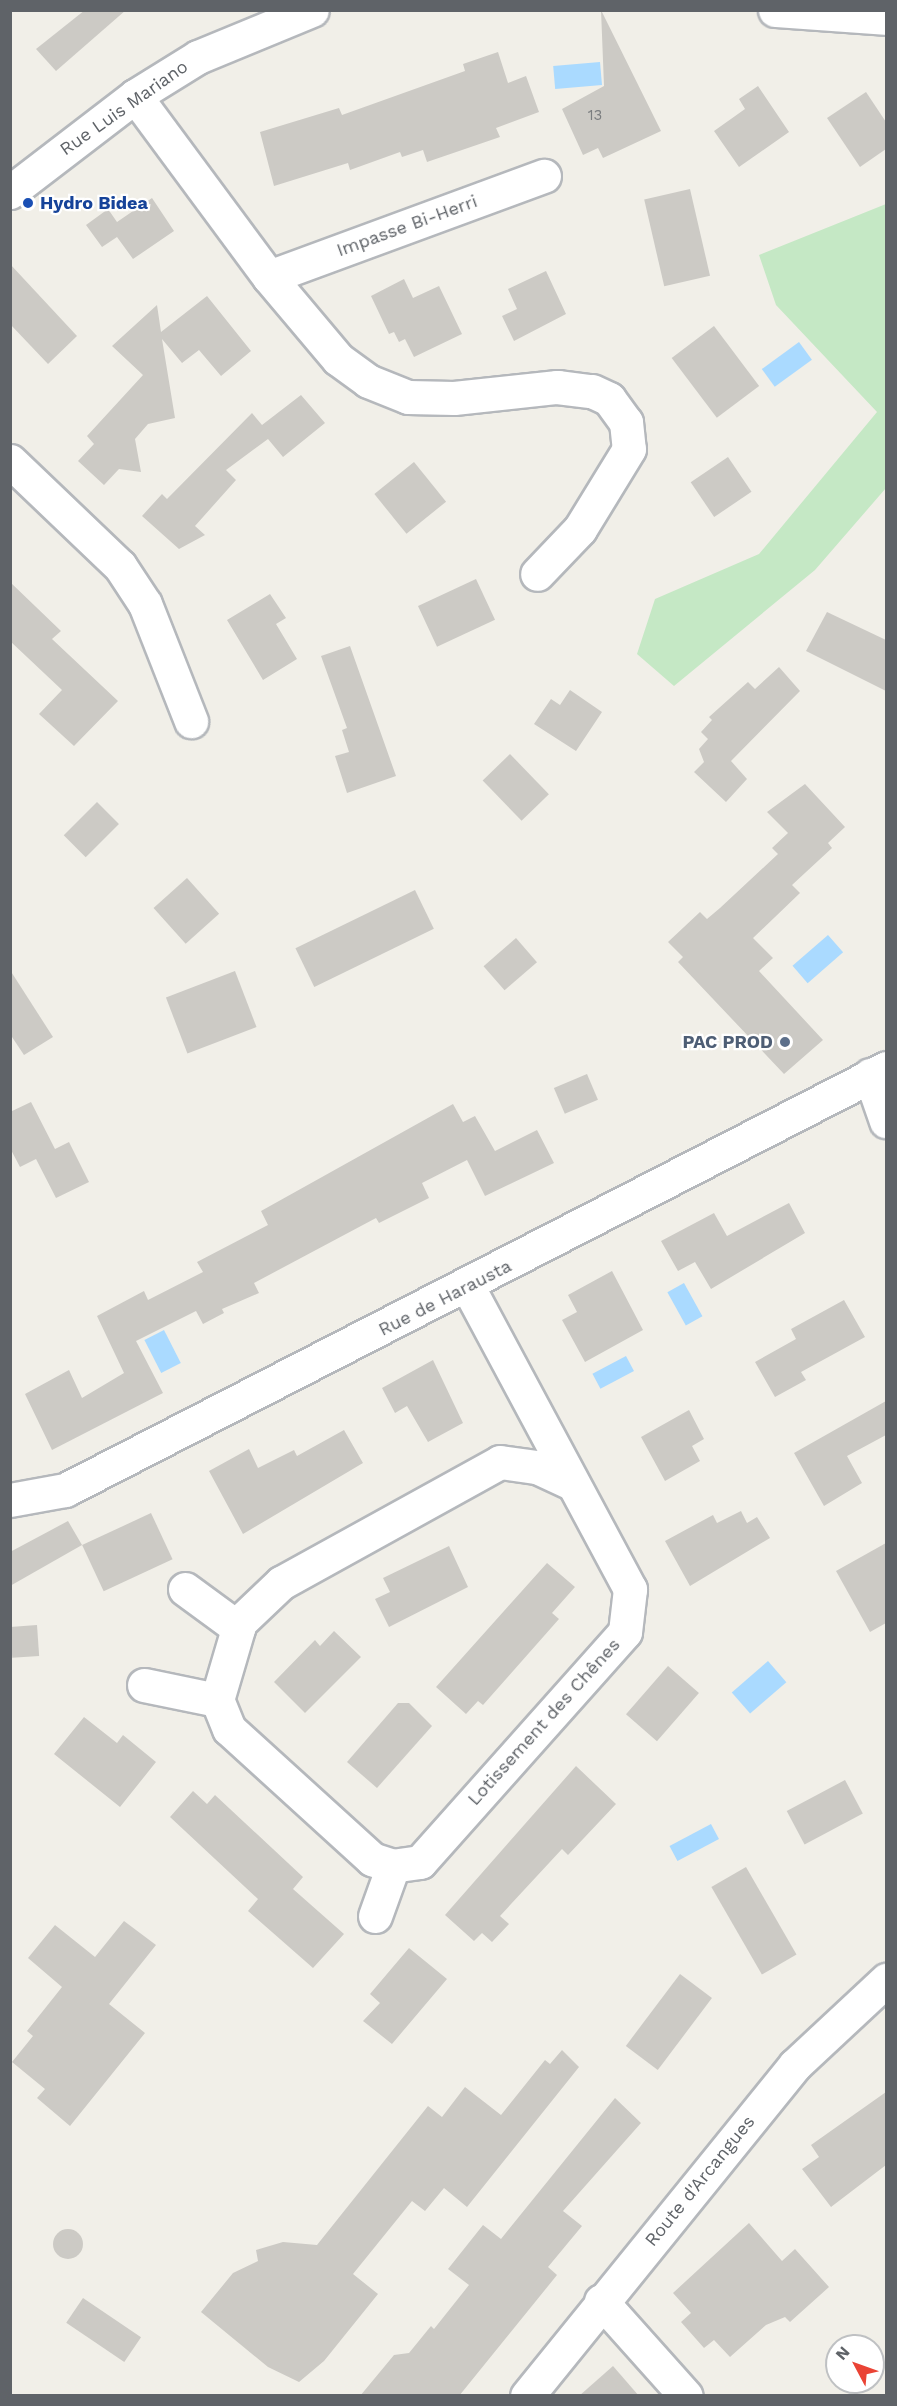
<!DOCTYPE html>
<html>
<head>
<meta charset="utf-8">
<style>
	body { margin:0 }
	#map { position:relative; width:897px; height:2406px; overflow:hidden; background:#f1efe8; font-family:"Work Sans",sans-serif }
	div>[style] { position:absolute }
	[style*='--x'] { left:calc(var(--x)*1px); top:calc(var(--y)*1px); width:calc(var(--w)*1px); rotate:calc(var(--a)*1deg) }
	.green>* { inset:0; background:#c5e8c5 }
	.water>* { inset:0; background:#aadaff; transform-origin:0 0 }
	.building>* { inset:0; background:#cccac5; transform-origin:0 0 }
	.round { border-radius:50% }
	.roads { filter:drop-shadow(2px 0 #b5b8bc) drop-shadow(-2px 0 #b5b8bc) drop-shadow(0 2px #b5b8bc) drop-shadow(0 -2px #b5b8bc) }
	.minor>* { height:33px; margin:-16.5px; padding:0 16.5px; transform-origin:16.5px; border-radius:16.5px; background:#fff }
	.dots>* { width:16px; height:16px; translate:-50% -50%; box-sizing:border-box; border:3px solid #fff; border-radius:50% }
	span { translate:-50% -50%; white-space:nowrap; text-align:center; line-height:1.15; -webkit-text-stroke:4.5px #fff; paint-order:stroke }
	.number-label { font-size:15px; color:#7a7d7f }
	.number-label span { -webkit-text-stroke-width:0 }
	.street-label { font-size:18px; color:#5f6368 }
	.transit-label { font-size:18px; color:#164399; font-weight:700 }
	.left { translate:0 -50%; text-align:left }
	.service-label { font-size:18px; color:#4e5e75; font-weight:700 }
	.right { translate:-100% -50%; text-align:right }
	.frame { position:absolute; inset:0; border:12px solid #5f6368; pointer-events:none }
	.north { position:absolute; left:825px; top:2334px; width:60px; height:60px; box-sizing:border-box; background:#fff; border:2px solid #bfc1c3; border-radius:50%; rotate:311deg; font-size:16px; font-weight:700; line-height:24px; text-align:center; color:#5f6368 }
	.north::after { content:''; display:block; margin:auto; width:21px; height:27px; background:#ea4335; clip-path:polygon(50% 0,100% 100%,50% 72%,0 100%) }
</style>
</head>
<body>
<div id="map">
	<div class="green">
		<div style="clip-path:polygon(886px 204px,886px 488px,815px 570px,674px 686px,637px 654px,655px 599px,759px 554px,877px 412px,776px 305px,759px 255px)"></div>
	</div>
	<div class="water">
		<div style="left:600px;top:62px;width:23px;height:47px;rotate:85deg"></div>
		<div style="left:799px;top:342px;width:22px;height:46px;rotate:54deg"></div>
		<div style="left:828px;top:935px;width:23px;height:47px;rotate:49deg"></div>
		<div style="left:684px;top:1283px;width:38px;height:19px;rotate:61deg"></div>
		<div style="left:164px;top:1330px;width:37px;height:22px;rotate:63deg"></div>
		<div style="left:626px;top:1356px;width:17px;height:38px;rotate:62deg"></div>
		<div style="left:768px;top:1661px;width:28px;height:48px;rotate:49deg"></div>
		<div style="left:711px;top:1824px;width:17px;height:47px;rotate:62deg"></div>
	</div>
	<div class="building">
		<div style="clip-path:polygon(85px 10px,126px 10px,56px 71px,36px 49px)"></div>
		<div style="clip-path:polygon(601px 10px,661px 131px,603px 158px,598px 148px,583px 155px,562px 109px,604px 86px)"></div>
		<div style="clip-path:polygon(498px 52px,508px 83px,526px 76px,539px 112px,496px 128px,500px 137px,427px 162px,423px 150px,402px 157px,400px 152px,350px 170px,348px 163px,274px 186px,260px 132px,339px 108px,342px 115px,465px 71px,463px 64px)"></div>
		<div style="clip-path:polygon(758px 86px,789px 132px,739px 167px,714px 131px,745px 109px,739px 99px)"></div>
		<div style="clip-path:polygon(866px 92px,886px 122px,886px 149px,860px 167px,827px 118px)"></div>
		<div style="left:690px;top:189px;width:89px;height:47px;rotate:77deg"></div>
		<div style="clip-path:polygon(152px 198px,174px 231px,133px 259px,117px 237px,102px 247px,86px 225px,108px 209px,117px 222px)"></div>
		<div style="clip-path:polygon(10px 264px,77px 336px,48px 364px,10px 324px)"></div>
		<div style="clip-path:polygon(546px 271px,566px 314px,514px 341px,502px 316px,517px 309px,508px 289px)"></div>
		<div style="clip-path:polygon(404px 279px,413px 298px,439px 286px,462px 334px,414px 357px,405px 339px,399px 342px,394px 332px,389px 334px,371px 296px)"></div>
		<div style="clip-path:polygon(207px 296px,251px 351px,221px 376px,199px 350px,182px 363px,162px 339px,175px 418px,148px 424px,135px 439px,141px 472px,119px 469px,104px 485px,78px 461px,94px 444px,87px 436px,143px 375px,112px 346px,157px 305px,161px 332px)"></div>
		<div style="left:714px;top:326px;width:75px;height:53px;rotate:53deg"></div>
		<div style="clip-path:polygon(301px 395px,325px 423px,283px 457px,268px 439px,226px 470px,236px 480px,195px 526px,205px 535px,179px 549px,142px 516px,162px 494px,167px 499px,252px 413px,262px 425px)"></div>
		<div style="left:728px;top:457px;width:42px;height:45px;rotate:56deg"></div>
		<div style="left:414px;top:462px;width:51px;height:51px;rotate:51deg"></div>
		<div style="left:476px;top:579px;width:45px;height:64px;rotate:65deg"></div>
		<div style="clip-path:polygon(10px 582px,61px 631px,52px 639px,118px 701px,74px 746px,39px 714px,62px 690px,10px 641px)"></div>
		<div style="clip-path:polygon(270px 594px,286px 618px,276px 624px,297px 659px,263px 680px,227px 620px)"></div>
		<div style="clip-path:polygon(827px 612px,886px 640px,886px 691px,806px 651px)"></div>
		<div style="clip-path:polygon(350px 646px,396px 776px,347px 793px,335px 756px,349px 752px,342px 730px,347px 728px,321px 656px)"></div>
		<div style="clip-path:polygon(779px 667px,800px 691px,731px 761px,747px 779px,726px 802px,694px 772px,704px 762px,699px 749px,708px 739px,701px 732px,712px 720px,709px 717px,748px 682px,755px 689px)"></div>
		<div style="clip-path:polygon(570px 690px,602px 712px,576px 751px,534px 724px,551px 699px,560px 705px)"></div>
		<div style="left:510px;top:754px;width:56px;height:38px;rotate:46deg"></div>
		<div style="clip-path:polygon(805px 784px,845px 827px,828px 843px,832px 848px,792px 885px,800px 893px,753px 938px,773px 958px,759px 971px,823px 1040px,784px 1074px,678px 962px,683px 957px,668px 942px,700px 912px,707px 919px,720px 908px,778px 854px,772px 848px,788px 833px,767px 812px)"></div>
		<div style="left:97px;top:802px;width:31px;height:47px;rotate:45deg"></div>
		<div style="left:187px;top:878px;width:48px;height:45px;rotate:48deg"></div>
		<div style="left:415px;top:890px;width:43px;height:133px;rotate:64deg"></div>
		<div style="left:516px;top:938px;width:32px;height:43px;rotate:49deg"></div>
		<div style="clip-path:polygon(10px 970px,53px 1037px,24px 1055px,10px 1034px)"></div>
		<div style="left:235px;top:971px;width:60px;height:74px;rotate:69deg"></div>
		<div style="left:587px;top:1074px;width:28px;height:36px;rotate:67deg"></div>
		<div style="clip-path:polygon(31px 1102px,55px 1149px,69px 1142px,89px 1182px,56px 1198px,36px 1159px,20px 1167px,10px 1148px,10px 1112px)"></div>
		<div style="clip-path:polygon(453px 1104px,463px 1122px,475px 1116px,495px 1151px,537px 1130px,554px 1163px,485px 1196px,467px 1160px,422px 1183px,429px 1198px,379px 1223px,376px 1218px,254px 1283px,259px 1293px,222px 1309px,224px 1313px,203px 1324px,196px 1311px,136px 1341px,163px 1393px,52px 1450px,25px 1394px,69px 1370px,82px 1398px,124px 1373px,97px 1316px,144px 1291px,148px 1300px,203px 1272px,197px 1262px,268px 1225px,261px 1211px)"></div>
		<div style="clip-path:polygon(789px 1203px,805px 1233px,711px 1289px,695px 1262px,678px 1271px,661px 1241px,714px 1213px,727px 1236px)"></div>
		<div style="clip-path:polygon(612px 1271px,643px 1330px,585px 1362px,562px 1320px,577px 1312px,568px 1295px)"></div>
		<div style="clip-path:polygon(844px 1300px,865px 1337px,801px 1372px,806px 1380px,775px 1397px,755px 1362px,796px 1339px,791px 1329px)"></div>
		<div style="clip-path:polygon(433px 1360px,463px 1423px,428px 1442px,407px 1406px,395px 1413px,382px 1388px)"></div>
		<div style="clip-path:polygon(886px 1401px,886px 1435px,847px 1456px,862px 1483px,824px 1506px,794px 1453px)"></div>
		<div style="clip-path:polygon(689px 1410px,704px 1439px,692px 1446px,700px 1461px,665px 1481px,641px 1437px)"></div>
		<div style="clip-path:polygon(344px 1430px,363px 1463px,243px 1534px,209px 1471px,249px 1449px,258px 1468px,294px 1450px,297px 1456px)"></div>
		<div style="clip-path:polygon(741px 1511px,747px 1523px,757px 1517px,770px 1538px,690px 1586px,665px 1541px,713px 1515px,717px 1523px)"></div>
		<div style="left:151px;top:1513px;width:51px;height:76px;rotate:65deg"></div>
		<div style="clip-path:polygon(68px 1521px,82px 1545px,10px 1586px,10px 1552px)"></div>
		<div style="clip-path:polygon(886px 1543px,886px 1623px,870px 1632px,836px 1571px)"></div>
		<div style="clip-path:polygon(449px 1546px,468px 1587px,389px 1627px,375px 1599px,390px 1592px,383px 1578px)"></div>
		<div style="clip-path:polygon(547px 1563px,575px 1587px,552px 1613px,559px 1619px,483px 1705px,478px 1701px,466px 1714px,436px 1687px)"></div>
		<div style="left:37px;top:1625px;width:31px;height:27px;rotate:86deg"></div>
		<div style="clip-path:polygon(334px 1631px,361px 1657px,305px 1713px,274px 1682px,315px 1640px,320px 1646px)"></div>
		<div style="left:668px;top:1666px;width:41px;height:64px;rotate:41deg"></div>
		<div style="clip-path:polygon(398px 1703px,409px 1703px,432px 1726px,377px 1788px,347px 1762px)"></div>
		<div style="clip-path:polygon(84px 1717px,117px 1743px,123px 1735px,156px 1762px,120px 1807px,54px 1754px)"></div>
		<div style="clip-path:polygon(576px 1766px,616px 1804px,568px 1855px,562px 1849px,500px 1916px,509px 1924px,492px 1942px,482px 1933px,474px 1941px,445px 1915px)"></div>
		<div style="left:845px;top:1780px;width:38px;height:66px;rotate:62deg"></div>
		<div style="clip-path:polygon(193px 1791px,207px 1804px,215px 1795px,303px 1877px,293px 1889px,344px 1934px,313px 1968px,248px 1911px,258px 1899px,170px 1817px)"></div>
		<div style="left:746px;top:1867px;width:101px;height:40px;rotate:60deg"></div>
		<div style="clip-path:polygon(124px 1921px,156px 1945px,109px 2004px,145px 2033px,70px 2126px,37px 2098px,45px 2089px,12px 2062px,33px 2036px,27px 2031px,62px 1987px,28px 1958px,55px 1925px,95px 1957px)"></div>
		<div style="clip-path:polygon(409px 1948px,447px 1979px,392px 2044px,363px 2021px,380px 2003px,370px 1994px)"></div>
		<div style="left:680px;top:1974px;width:40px;height:90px;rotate:37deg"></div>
		<div style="clip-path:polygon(562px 2050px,579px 2067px,467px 2207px,444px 2188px,425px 2211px,412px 2201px,353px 2274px,378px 2294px,324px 2361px,299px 2382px,268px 2367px,201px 2312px,233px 2273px,258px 2261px,256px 2250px,283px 2242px,317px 2245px,428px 2106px,442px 2117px,465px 2087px,501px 2115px,545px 2060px,550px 2064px)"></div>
		<div style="clip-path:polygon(886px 2092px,886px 2165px,831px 2207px,802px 2169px,819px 2157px,811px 2145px)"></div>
		<div style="clip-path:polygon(615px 2098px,641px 2123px,563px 2211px,582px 2226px,548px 2267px,557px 2275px,459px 2396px,360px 2396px,394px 2355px,409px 2353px,431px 2326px,434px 2329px,469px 2285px,448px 2269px,483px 2225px,501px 2239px)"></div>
		<div style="clip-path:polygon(749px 2223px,782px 2261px,795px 2249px,829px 2287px,790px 2322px,785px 2317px,766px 2325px,730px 2357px,714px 2340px,704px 2348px,681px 2322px,691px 2313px,673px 2293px)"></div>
		<div class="round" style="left:53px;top:2229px;width:30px;height:30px"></div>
		<div style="left:83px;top:2298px;width:70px;height:30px;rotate:34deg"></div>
		<div style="clip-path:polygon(613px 2366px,639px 2396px,579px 2396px)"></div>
	</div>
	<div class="roads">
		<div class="minor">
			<div style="--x:775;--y:10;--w:111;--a:4.1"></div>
			<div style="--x:135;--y:96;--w:225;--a:53.5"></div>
			<div style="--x:269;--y:277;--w:107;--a:49.9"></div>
			<div style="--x:338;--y:359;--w:37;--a:36"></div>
			<div style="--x:368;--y:381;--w:43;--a:21.8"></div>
			<div style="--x:408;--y:397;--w:46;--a:1.2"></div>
			<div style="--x:454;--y:398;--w:104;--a:-6.1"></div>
			<div style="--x:557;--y:387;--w:35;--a:7"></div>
			<div style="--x:592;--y:391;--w:19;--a:25"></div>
			<div style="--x:609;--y:399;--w:29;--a:54"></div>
			<div style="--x:626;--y:422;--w:27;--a:84"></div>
			<div style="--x:629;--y:449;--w:94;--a:121.5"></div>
			<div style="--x:580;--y:529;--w:62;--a:133.7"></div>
			<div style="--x:10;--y:192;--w:158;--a:-37.5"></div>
			<div style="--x:135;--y:96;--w:74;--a:-31.8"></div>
			<div style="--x:198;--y:57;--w:123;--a:-22.4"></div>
			<div style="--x:269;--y:277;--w:293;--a:-20.2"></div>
			<div style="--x:10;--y:461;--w:152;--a:43.7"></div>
			<div style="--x:120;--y:566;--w:45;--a:56.7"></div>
			<div style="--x:145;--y:604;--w:126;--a:68.5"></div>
			<div style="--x:870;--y:1075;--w:49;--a:70.8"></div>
			<div style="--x:468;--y:1287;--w:343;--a:61.8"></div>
			<div style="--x:630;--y:1589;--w:43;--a:96.6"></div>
			<div style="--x:625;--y:1632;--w:308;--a:131.7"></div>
			<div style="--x:420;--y:1862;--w:27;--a:172"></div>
			<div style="--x:393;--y:1866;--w:22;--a:-162"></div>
			<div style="--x:372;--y:1859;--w:193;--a:-137.7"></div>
			<div style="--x:229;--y:1729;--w:31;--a:-112"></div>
			<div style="--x:217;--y:1700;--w:81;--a:-73.6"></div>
			<div style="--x:240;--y:1622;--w:57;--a:-43.6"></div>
			<div style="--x:281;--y:1583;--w:250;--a:-28.9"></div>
			<div style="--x:500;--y:1462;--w:37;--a:8"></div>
			<div style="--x:537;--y:1467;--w:38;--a:25"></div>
			<div style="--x:10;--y:1500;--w:56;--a:-10.3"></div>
			<div style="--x:65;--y:1490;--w:923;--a:-27.2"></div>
			<div style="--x:185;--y:1589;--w:66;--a:36.3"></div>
			<div style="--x:144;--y:1685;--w:75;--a:11.6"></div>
			<div style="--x:375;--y:1916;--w:53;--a:-70.2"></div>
			<div style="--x:601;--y:2301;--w:127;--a:48.2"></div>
			<div style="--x:527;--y:2396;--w:426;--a:-51"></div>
			<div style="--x:795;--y:2065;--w:125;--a:-43"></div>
		</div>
	</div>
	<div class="dots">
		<div style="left:28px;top:203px;background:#1a4fb4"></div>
		<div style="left:785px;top:1042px;background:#5c6f8a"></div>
	</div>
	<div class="number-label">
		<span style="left:595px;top:116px">13</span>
	</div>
	<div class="street-label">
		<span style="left:124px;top:108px;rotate:-35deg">Rue Luis Mariano</span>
		<span style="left:407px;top:226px;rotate:-20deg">Impasse Bi-Herri</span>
		<span style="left:445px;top:1298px;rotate:-27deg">Rue de Harausta</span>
		<span style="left:544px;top:1722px;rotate:-48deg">Lotissement des Chênes</span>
		<span style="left:700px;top:2181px;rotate:-51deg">Route d'Arcangues</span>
	</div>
	<div class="transit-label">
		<span class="left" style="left:40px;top:203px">Hydro Bidea</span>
	</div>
	<div class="service-label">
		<span class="right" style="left:773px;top:1042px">PAC PROD</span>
	</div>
	<div class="frame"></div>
	<div class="north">N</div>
</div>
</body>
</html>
